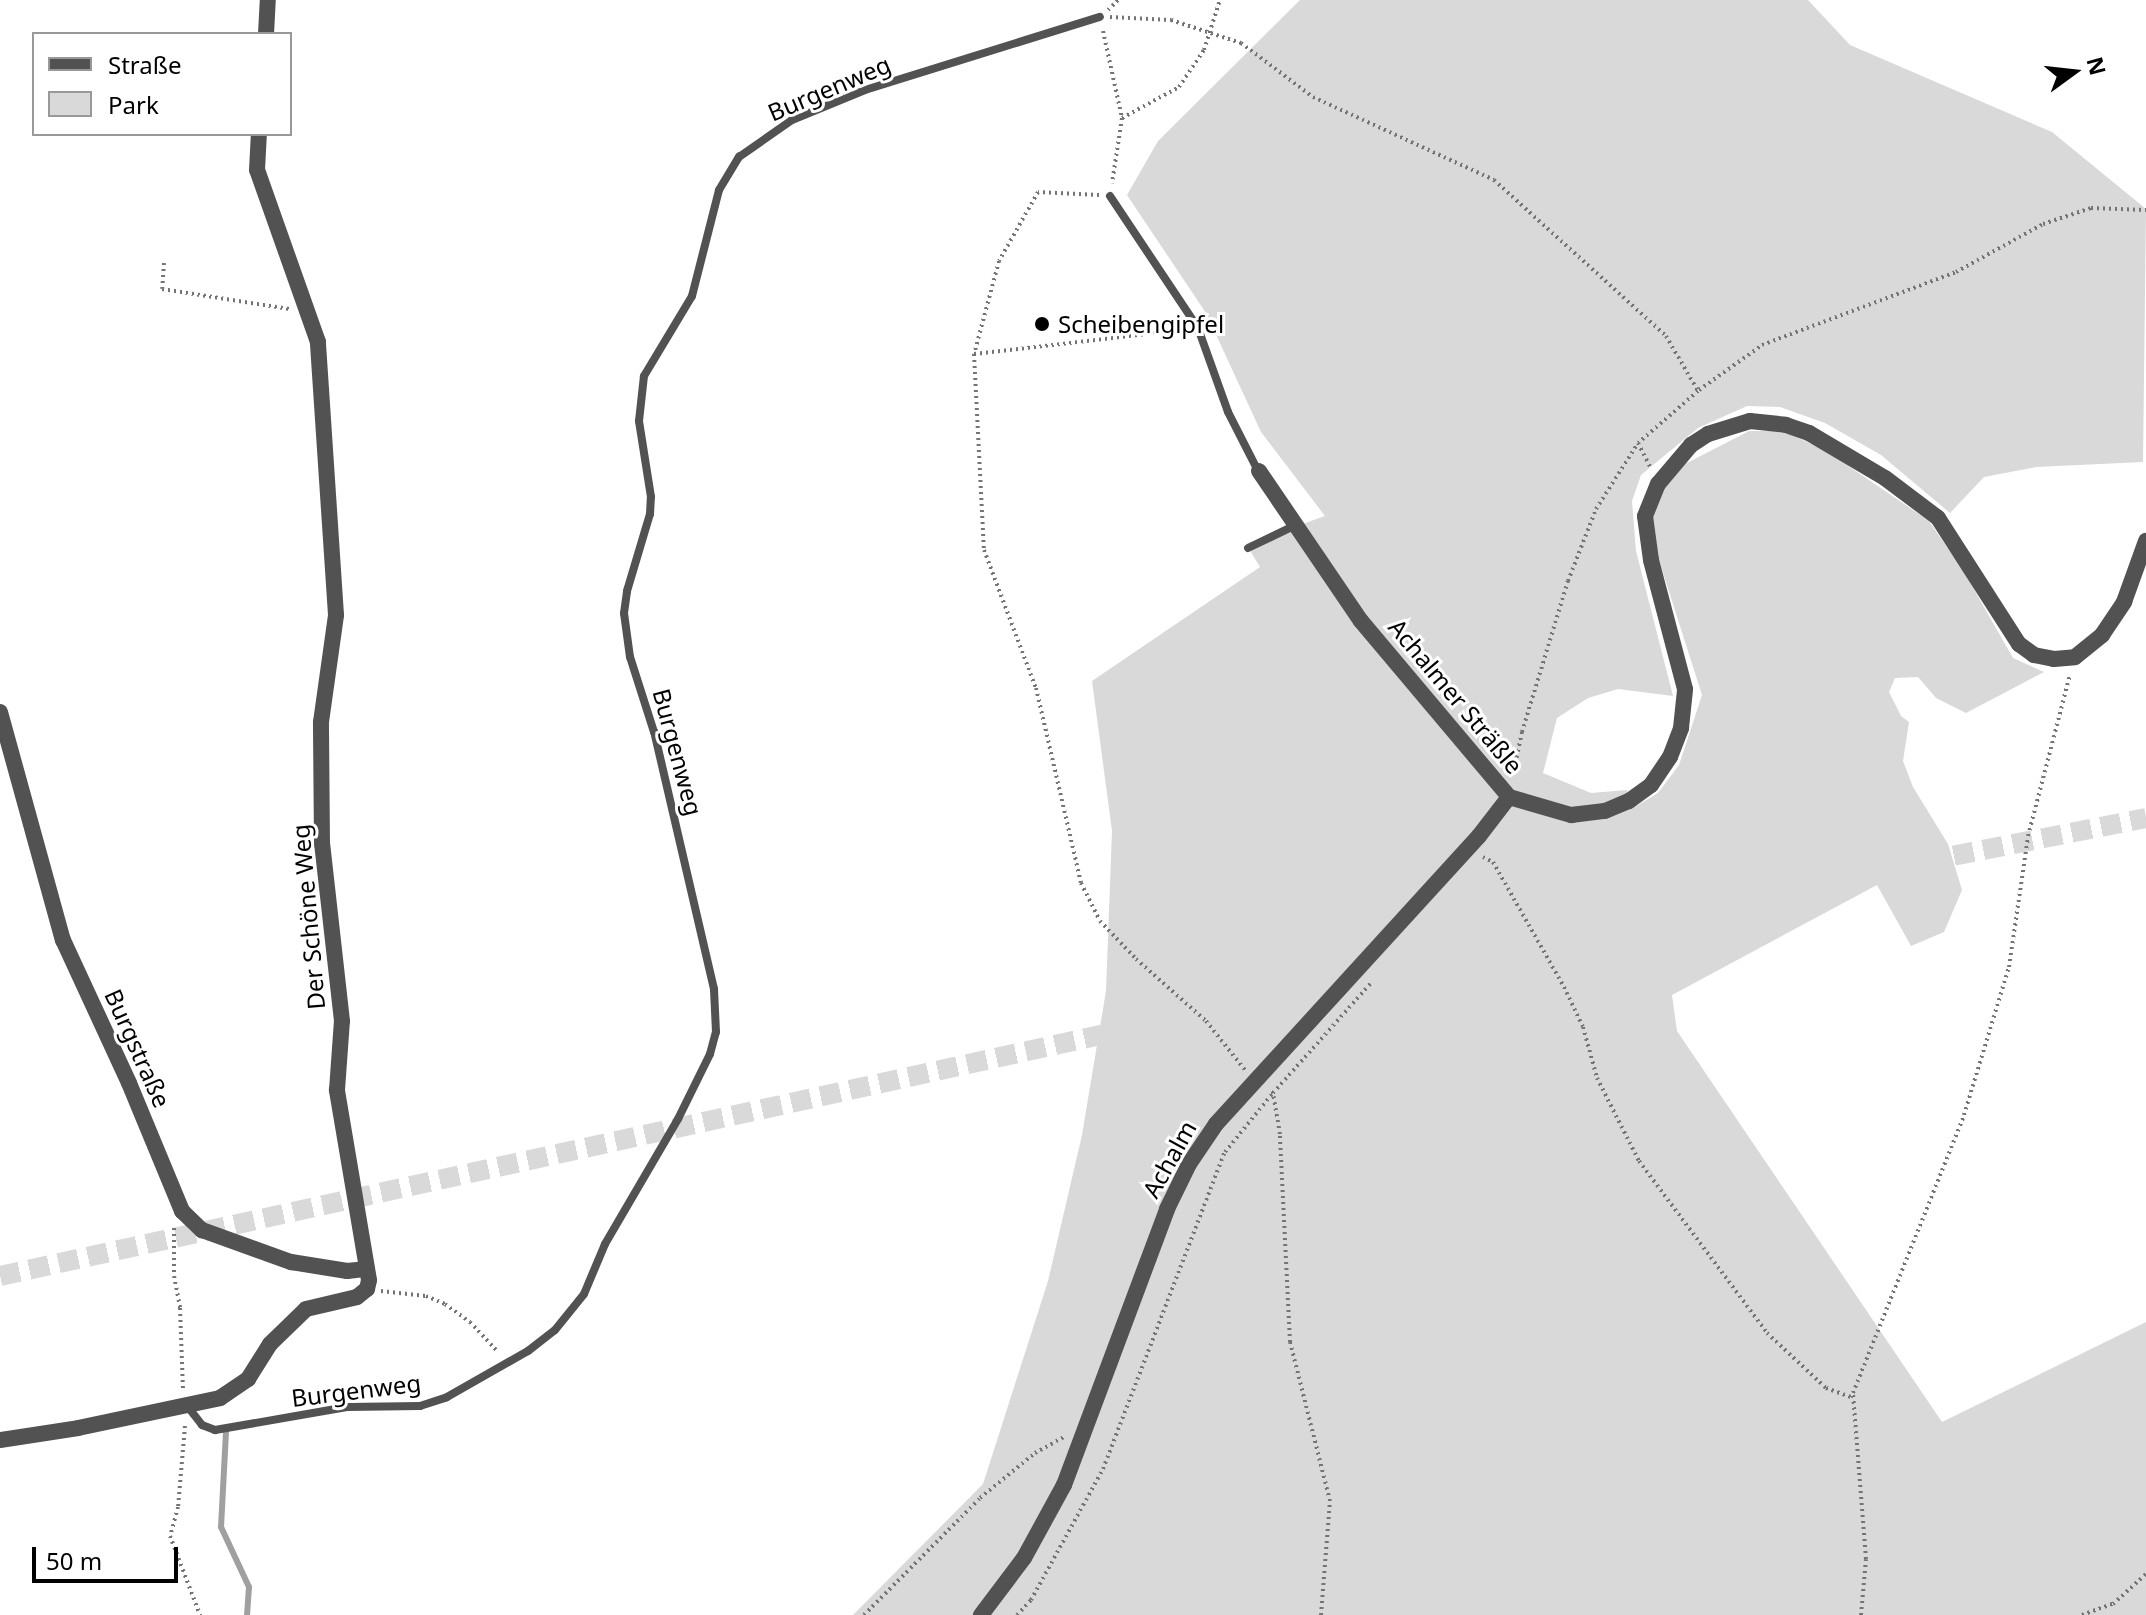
<!DOCTYPE html>
<html>
<head>
<meta charset="utf-8">
<style>
	body { margin:0 }
	#map { position:relative; width:2146px; height:1615px; overflow:hidden; background:#fff; font-family:"Noto Sans",sans-serif }
	div>[style] { position:absolute }
	[style*='--x'] { left:calc(var(--x)*1px); top:calc(var(--y)*1px); width:calc(var(--w)*1px); rotate:calc(var(--a)*1deg) }
	.green>* { inset:0; background:#d9d9d9 }
	.stream>* { height:6px; margin:-3px; padding:0 3px; transform-origin:3px; border-radius:3px; background:#a0a0a0 }
	.primary-tunnel>* { height:20px; margin-top:-10px; transform-origin:0; background:repeating-linear-gradient(90deg,#d9d9d9 0 20px,transparent 0 30px) }
	.path>* { height:4px; margin-top:-2px; transform-origin:0; background:repeating-linear-gradient(90deg,#747474 0 2px,transparent 0 6px) }
	.service>* { height:8px; margin:-4px; padding:0 4px; transform-origin:4px; border-radius:4px; background:#525252 }
	.minor>* { height:16px; margin:-8px; padding:0 8px; transform-origin:8px; border-radius:8px; background:#525252 }
	.dots>* { width:22px; height:22px; translate:-50% -50%; box-sizing:border-box; border:4px solid #fff; border-radius:50% }
	span { translate:-50% -50%; white-space:nowrap; text-align:center; line-height:1.15; -webkit-text-stroke:6px #fff; paint-order:stroke }
	.street-label { font-size:24px; color:#000 }
	.poi-label { font-size:24px; color:#000 }
	.left { translate:0 -50%; text-align:left }
	.legend { position:absolute; left:32px; top:32px; width:260px; height:104px; box-sizing:border-box; background:#fff; border:2px solid #999; margin:0; padding:10px 14px; list-style:none; font-size:24px; color:#000 }
	.legend li { display:flex; align-items:center; gap:16px; height:40px }
	.legend b { width:40px; border:2px solid #999 }
	.north { position:absolute; left:2034px; top:32px; width:80px; height:80px; -webkit-text-stroke:6px #fff; paint-order:stroke; rotate:75deg; font-size:22px; font-weight:700; line-height:32px; text-align:center; color:#000 }
	.north::after { content:''; display:block; margin:auto; width:28px; height:36px; background:#000; clip-path:polygon(50% 0,100% 100%,50% 72%,0 100%) }
	.scale { position:absolute; left:32px; top:1547px; width:146px; height:36px; box-sizing:border-box; border:4px solid #000; border-top:0; padding-left:10px; font-size:24px; line-height:28px; white-space:nowrap; color:#000; -webkit-text-stroke:6px #fff; paint-order:stroke }
</style>
</head>
<body>
<div id="map">
	<div class="green">
		<div style="clip-path:polygon(1300px 0,1808px 0,1850px 45px,2052px 132px,2146px 209px,2143px 462px,2036px 467px,1984px 477px,1950px 513px,1881px 455px,1825px 423px,1780px 407px,1747px 406px,1698px 428px,1641px 475px,1632px 501px,1636px 551px,1673px 696px,1618px 689px,1588px 698px,1557px 718px,1543px 773px,1591px 793px,1627px 790px,1633px 808px,1658px 793px,1679px 765px,1702px 695px,1658px 557px,1650px 517px,1662px 487px,1685px 464px,1749px 431px,1783px 431px,1825px 450px,1929px 521px,1964px 572px,2013px 658px,2044px 672px,1966px 713px,1936px 698px,1918px 677px,1895px 678px,1889px 692px,1901px 716px,1909px 722px,1903px 761px,1913px 787px,1948px 844px,1962px 890px,1944px 932px,1911px 946px,1877px 885px,1672px 995px,1677px 1031px,1942px 1422px,2146px 1322px,2146px 1615px,853px 1615px,983px 1484px,1048px 1281px,1082px 1135px,1106px 991px,1112px 831px,1092px 681px,1260px 567px,1246px 544px,1325px 516px,1261px 432px,1206px 313px,1127px 195px,1158px 141px)"></div>
	</div>
	<div class="stream">
		<div style="--x:226;--y:1432;--w:95;--a:93"></div>
		<div style="--x:221;--y:1527;--w:66;--a:65"></div>
		<div style="--x:249;--y:1587;--w:28;--a:94"></div>
	</div>
	<div class="primary-tunnel">
		<div style="--x:0;--y:1276;--w:1669;--a:-12.35"></div>
		<div style="--x:1630;--y:919;--w:526;--a:-11.07"></div>
	</div>
	<div class="path">
		<div style="--x:1108;--y:10;--w:14;--a:-45"></div>
		<div style="--x:1110;--y:17;--w:61;--a:2.8"></div>
		<div style="--x:1171;--y:20;--w:74;--a:18.2"></div>
		<div style="--x:1241;--y:43;--w:90;--a:36.9"></div>
		<div style="--x:1313;--y:97;--w:199;--a:24.6"></div>
		<div style="--x:1494;--y:180;--w:232;--a:42.2"></div>
		<div style="--x:1666;--y:336;--w:64;--a:59.8"></div>
		<div style="--x:1698;--y:391;--w:79;--a:139.1"></div>
		<div style="--x:1638;--y:443;--w:28;--a:63"></div>
		<div style="--x:1103;--y:31;--w:89;--a:77.7"></div>
		<div style="--x:1122;--y:118;--w:66;--a:98.7"></div>
		<div style="--x:1122;--y:118;--w:65;--a:-28.5"></div>
		<div style="--x:1179;--y:87;--w:45;--a:-56"></div>
		<div style="--x:1204;--y:50;--w:52;--a:-72.3"></div>
		<div style="--x:1099;--y:195;--w:61;--a:-177.2"></div>
		<div style="--x:1038;--y:192;--w:79;--a:119.5"></div>
		<div style="--x:999;--y:261;--w:96;--a:105"></div>
		<div style="--x:974;--y:354;--w:196;--a:87.1"></div>
		<div style="--x:984;--y:550;--w:147;--a:69.4"></div>
		<div style="--x:1036;--y:688;--w:200;--a:77"></div>
		<div style="--x:1081;--y:883;--w:42;--a:63.4"></div>
		<div style="--x:1100;--y:921;--w:52;--a:46.5"></div>
		<div style="--x:1136;--y:959;--w:94;--a:41.5"></div>
		<div style="--x:1206;--y:1021;--w:63;--a:51.5"></div>
		<div style="--x:164;--y:263;--w:26;--a:94"></div>
		<div style="--x:162;--y:289;--w:129;--a:8.9"></div>
		<div style="--x:974;--y:354;--w:210;--a:-6.6"></div>
		<div style="--x:1699;--y:390;--w:77;--a:-35.5"></div>
		<div style="--x:1762;--y:345;--w:207;--a:-20.6"></div>
		<div style="--x:1956;--y:272;--w:99;--a:-28.9"></div>
		<div style="--x:2043;--y:224;--w:51;--a:-18.4"></div>
		<div style="--x:2091;--y:208;--w:55;--a:2.1"></div>
		<div style="--x:1513;--y:775;--w:44;--a:-78.2"></div>
		<div style="--x:1522;--y:732;--w:158;--a:-73.1"></div>
		<div style="--x:1568;--y:581;--w:77;--a:-68.7"></div>
		<div style="--x:1596;--y:509;--w:78;--a:-57.5"></div>
		<div style="--x:1483;--y:857;--w:11;--a:27"></div>
		<div style="--x:1493;--y:862;--w:144;--a:60.4"></div>
		<div style="--x:1564;--y:987;--w:44;--a:64.6"></div>
		<div style="--x:1583;--y:1027;--w:53;--a:74.6"></div>
		<div style="--x:1597;--y:1078;--w:93;--a:63.2"></div>
		<div style="--x:1639;--y:1161;--w:214;--a:53.3"></div>
		<div style="--x:1767;--y:1333;--w:81;--a:43"></div>
		<div style="--x:1826;--y:1388;--w:29;--a:20"></div>
		<div style="--x:174;--y:1228;--w:48;--a:90"></div>
		<div style="--x:174;--y:1276;--w:33;--a:79"></div>
		<div style="--x:180;--y:1308;--w:82;--a:87.9"></div>
		<div style="--x:381;--y:1291;--w:45;--a:6.3"></div>
		<div style="--x:426;--y:1296;--w:21;--a:23"></div>
		<div style="--x:445;--y:1304;--w:31;--a:36"></div>
		<div style="--x:470;--y:1322;--w:42;--a:46.9"></div>
		<div style="--x:185;--y:1426;--w:81;--a:94.9"></div>
		<div style="--x:178;--y:1507;--w:30;--a:105"></div>
		<div style="--x:170;--y:1536;--w:85;--a:69.2"></div>
		<div style="--x:864;--y:1615;--w:165;--a:-45.2"></div>
		<div style="--x:980;--y:1498;--w:71;--a:-39.3"></div>
		<div style="--x:1035;--y:1453;--w:33;--a:-29"></div>
		<div style="--x:1017;--y:1615;--w:21;--a:-47"></div>
		<div style="--x:1031;--y:1600;--w:149;--a:-61.2"></div>
		<div style="--x:1103;--y:1469;--w:340;--a:-69"></div>
		<div style="--x:1225;--y:1152;--w:76;--a:-50.9"></div>
		<div style="--x:1273;--y:1093;--w:4;--a:-153"></div>
		<div style="--x:1321;--y:1615;--w:114;--a:-85.5"></div>
		<div style="--x:1330;--y:1501;--w:164;--a:-104.1"></div>
		<div style="--x:1290;--y:1342;--w:208;--a:-92.8"></div>
		<div style="--x:1280;--y:1134;--w:42;--a:-99.7"></div>
		<div style="--x:1273;--y:1093;--w:147;--a:-48.3"></div>
		<div style="--x:1861;--y:1615;--w:56;--a:-84.9"></div>
		<div style="--x:1866;--y:1559;--w:167;--a:-94.5"></div>
		<div style="--x:1853;--y:1393;--w:299;--a:-68.2"></div>
		<div style="--x:1964;--y:1115;--w:155;--a:-73.1"></div>
		<div style="--x:2009;--y:967;--w:132;--a:-81.7"></div>
		<div style="--x:2028;--y:836;--w:166;--a:-75.4"></div>
		<div style="--x:2082;--y:1615;--w:33;--a:-20"></div>
		<div style="--x:2113;--y:1604;--w:45;--a:-42.3"></div>
	</div>
	<div class="service">
		<div style="--x:1110;--y:196;--w:159;--a:56.3"></div>
		<div style="--x:1198;--y:328;--w:89;--a:70.3"></div>
		<div style="--x:1228;--y:412;--w:66;--a:63"></div>
		<div style="--x:1248;--y:548;--w:51;--a:-25.6"></div>
		<div style="--x:188;--y:1407;--w:23;--a:52"></div>
		<div style="--x:202;--y:1425;--w:14;--a:21"></div>
		<div style="--x:215;--y:1430;--w:134;--a:-9.9"></div>
		<div style="--x:347;--y:1407;--w:73;--a:-0.8"></div>
		<div style="--x:420;--y:1406;--w:28;--a:-18"></div>
		<div style="--x:447;--y:1397;--w:93;--a:-29.6"></div>
		<div style="--x:528;--y:1351;--w:34;--a:-38"></div>
		<div style="--x:555;--y:1330;--w:46;--a:-51.1"></div>
		<div style="--x:584;--y:1294;--w:54;--a:-67.2"></div>
		<div style="--x:605;--y:1244;--w:145;--a:-59.7"></div>
		<div style="--x:678;--y:1119;--w:72;--a:-63.8"></div>
		<div style="--x:710;--y:1054;--w:23;--a:-75"></div>
		<div style="--x:716;--y:1032;--w:43;--a:-92.7"></div>
		<div style="--x:714;--y:989;--w:264;--a:-103.1"></div>
		<div style="--x:654;--y:732;--w:79;--a:-107.7"></div>
		<div style="--x:630;--y:657;--w:44;--a:-97.8"></div>
		<div style="--x:624;--y:613;--w:22;--a:-82"></div>
		<div style="--x:627;--y:591;--w:80;--a:-73.4"></div>
		<div style="--x:650;--y:514;--w:17;--a:-87"></div>
		<div style="--x:651;--y:497;--w:77;--a:-99"></div>
		<div style="--x:639;--y:421;--w:45;--a:-83.7"></div>
		<div style="--x:644;--y:376;--w:93;--a:-59"></div>
		<div style="--x:692;--y:296;--w:109;--a:-75.7"></div>
		<div style="--x:719;--y:190;--w:39;--a:-59"></div>
		<div style="--x:739;--y:157;--w:65;--a:-34.9"></div>
		<div style="--x:792;--y:120;--w:79;--a:-22.3"></div>
		<div style="--x:865;--y:90;--w:246;--a:-17.3"></div>
	</div>
	<div class="minor">
		<div style="--x:266;--y:34;--w:34;--a:-87"></div>
		<div style="--x:1259;--y:471;--w:181;--a:55.8"></div>
		<div style="--x:1361;--y:621;--w:230;--a:49.9"></div>
		<div style="--x:1509;--y:797;--w:65;--a:16.2"></div>
		<div style="--x:1571;--y:815;--w:34;--a:-7"></div>
		<div style="--x:1605;--y:811;--w:26;--a:-23"></div>
		<div style="--x:1629;--y:801;--w:27;--a:-36"></div>
		<div style="--x:1651;--y:785;--w:34;--a:-56"></div>
		<div style="--x:1670;--y:757;--w:31;--a:-69"></div>
		<div style="--x:1681;--y:728;--w:39;--a:-84"></div>
		<div style="--x:1685;--y:689;--w:133;--a:-104.8"></div>
		<div style="--x:1651;--y:560;--w:44;--a:-97.8"></div>
		<div style="--x:1645;--y:516;--w:35;--a:-68"></div>
		<div style="--x:1658;--y:484;--w:51;--a:-49.8"></div>
		<div style="--x:1691;--y:445;--w:20;--a:-33"></div>
		<div style="--x:1708;--y:434;--w:44;--a:-17.2"></div>
		<div style="--x:1750;--y:421;--w:36;--a:6"></div>
		<div style="--x:1786;--y:425;--w:24;--a:19"></div>
		<div style="--x:1809;--y:433;--w:88;--a:30.6"></div>
		<div style="--x:1885;--y:478;--w:66;--a:37"></div>
		<div style="--x:1938;--y:518;--w:150;--a:57.3"></div>
		<div style="--x:2019;--y:644;--w:19;--a:36"></div>
		<div style="--x:2034;--y:655;--w:20;--a:11"></div>
		<div style="--x:2054;--y:659;--w:21;--a:-5"></div>
		<div style="--x:2075;--y:657;--w:35;--a:-39"></div>
		<div style="--x:2102;--y:635;--w:40;--a:-56"></div>
		<div style="--x:2124;--y:602;--w:65;--a:-70.2"></div>
		<div style="--x:0;--y:712;--w:237;--a:74.6"></div>
		<div style="--x:63;--y:940;--w:157;--a:65.2"></div>
		<div style="--x:129;--y:1083;--w:139;--a:67.5"></div>
		<div style="--x:182;--y:1211;--w:28;--a:44"></div>
		<div style="--x:202;--y:1230;--w:95;--a:19.8"></div>
		<div style="--x:291;--y:1262;--w:57;--a:9.1"></div>
		<div style="--x:347;--y:1271;--w:20;--a:-6"></div>
		<div style="--x:0;--y:1440;--w:79;--a:-8.7"></div>
		<div style="--x:78;--y:1428;--w:145;--a:-11.9"></div>
		<div style="--x:220;--y:1398;--w:34;--a:-34"></div>
		<div style="--x:248;--y:1379;--w:41;--a:-57.8"></div>
		<div style="--x:270;--y:1344;--w:50;--a:-44.2"></div>
		<div style="--x:306;--y:1309;--w:52;--a:-13.2"></div>
		<div style="--x:357;--y:1297;--w:13;--a:-39"></div>
		<div style="--x:367;--y:1289;--w:9;--a:-77"></div>
		<div style="--x:369;--y:1280;--w:193;--a:-99.6"></div>
		<div style="--x:337;--y:1090;--w:69;--a:-85.9"></div>
		<div style="--x:342;--y:1021;--w:178;--a:-96.4"></div>
		<div style="--x:322;--y:844;--w:122;--a:-90.5"></div>
		<div style="--x:321;--y:722;--w:108;--a:-82"></div>
		<div style="--x:336;--y:615;--w:274;--a:-93.8"></div>
		<div style="--x:318;--y:342;--w:182;--a:-109.5"></div>
		<div style="--x:257;--y:170;--w:36;--a:-87"></div>
		<div style="--x:981;--y:1615;--w:71;--a:-53"></div>
		<div style="--x:1024;--y:1558;--w:83;--a:-61.3"></div>
		<div style="--x:1064;--y:1485;--w:295;--a:-69.5"></div>
		<div style="--x:1167;--y:1209;--w:50;--a:-63.9"></div>
		<div style="--x:1189;--y:1164;--w:48;--a:-56"></div>
		<div style="--x:1216;--y:1124;--w:390;--a:-47.6"></div>
		<div style="--x:1479;--y:836;--w:49;--a:-52.4"></div>
	</div>
	<div class="dots">
		<div style="left:1042px;top:324px;background:#000"></div>
	</div>
	<div class="street-label">
		<span style="left:829px;top:88px;rotate:-23deg">Burgenweg</span>
		<span style="left:1456px;top:696px;rotate:50deg">Achalmer Sträßle</span>
		<span style="left:678px;top:752px;rotate:75deg">Burgenweg</span>
		<span style="left:308px;top:917px;rotate:-95deg">Der Schöne Weg</span>
		<span style="left:138px;top:1048px;rotate:66deg">Burgstraße</span>
		<span style="left:1169px;top:1159px;rotate:-61deg">Achalm</span>
		<span style="left:356px;top:1390px;rotate:-7deg">Burgenweg</span>
	</div>
	<div class="poi-label">
		<span class="left" style="left:1058px;top:324px">Scheibengipfel</span>
	</div>
	<ul class="legend">
	<li><b style="height:10px;background:#525252"></b>Straße</li>
	<li><b style="height:22px;background:#d9d9d9"></b>Park</li>
	</ul>
	<div class="north">N</div>
	<div class="scale">50 m</div>
</div>
</body>
</html>
